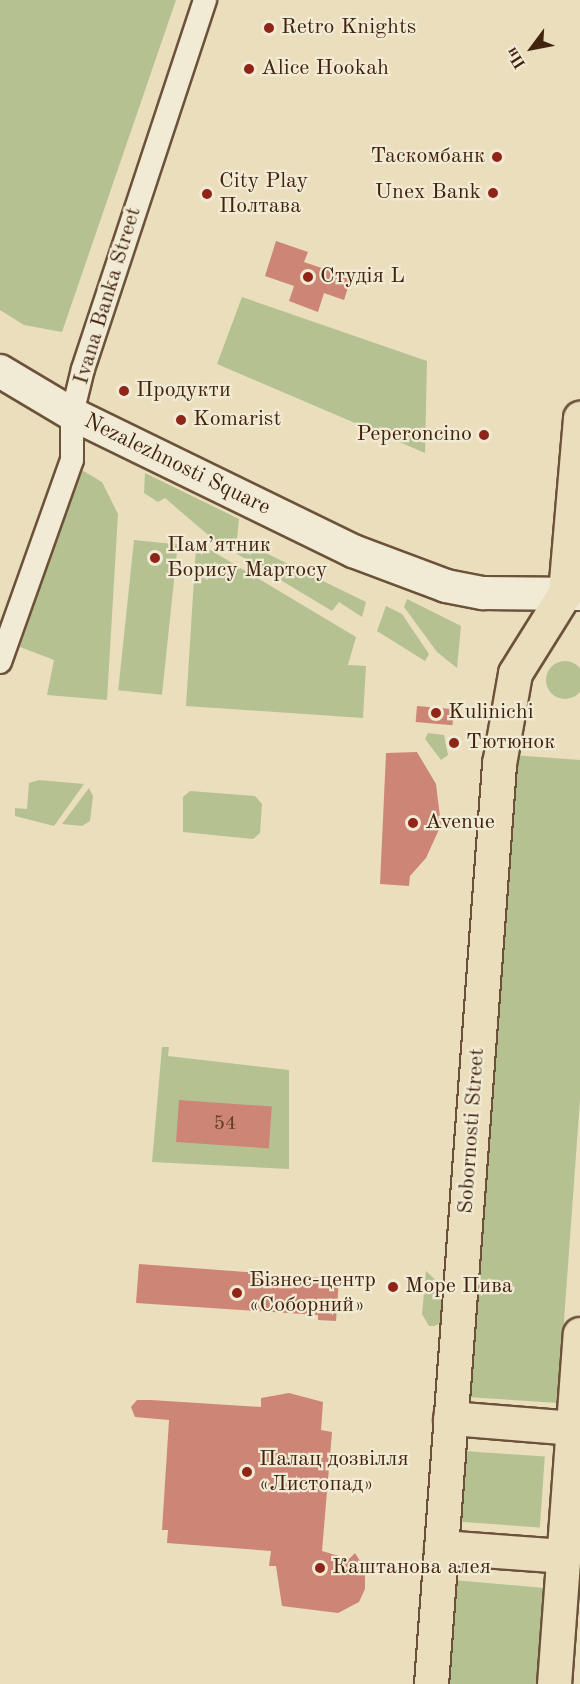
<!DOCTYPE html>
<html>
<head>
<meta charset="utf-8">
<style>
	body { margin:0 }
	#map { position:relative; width:580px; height:1684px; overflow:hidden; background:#eadebd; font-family:"Old Standard TT",serif }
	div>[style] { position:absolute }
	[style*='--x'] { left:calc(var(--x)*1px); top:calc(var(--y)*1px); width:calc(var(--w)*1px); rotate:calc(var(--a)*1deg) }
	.green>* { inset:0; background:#b6c192; transform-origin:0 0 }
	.round { border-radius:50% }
	.building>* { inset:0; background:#cd8675; transform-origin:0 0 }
	.roads { filter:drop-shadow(2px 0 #6c5239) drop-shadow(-2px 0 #6c5239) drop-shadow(0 2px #6c5239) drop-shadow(0 -2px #6c5239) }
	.street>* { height:22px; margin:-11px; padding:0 11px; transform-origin:11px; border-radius:11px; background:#f1ead4 }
	.secondary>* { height:32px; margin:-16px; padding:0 16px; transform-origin:16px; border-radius:16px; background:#f1ead4 }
	.primary>* { height:33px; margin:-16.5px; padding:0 16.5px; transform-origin:16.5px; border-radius:16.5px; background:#eadebd }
	.dots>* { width:16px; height:16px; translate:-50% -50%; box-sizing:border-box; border:3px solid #f1ead4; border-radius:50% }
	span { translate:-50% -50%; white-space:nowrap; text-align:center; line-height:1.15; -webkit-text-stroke:4.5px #f1ead4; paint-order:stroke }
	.number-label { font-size:20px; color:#653c27 }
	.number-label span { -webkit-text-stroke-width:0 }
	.poi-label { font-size:22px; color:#42230d }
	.left { translate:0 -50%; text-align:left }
	.right { translate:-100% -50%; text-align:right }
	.street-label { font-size:22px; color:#42230d }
	.north { position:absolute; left:502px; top:18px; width:60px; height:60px; -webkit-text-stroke:4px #f1ead4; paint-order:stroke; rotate:238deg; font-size:16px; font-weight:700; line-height:24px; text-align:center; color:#42230d }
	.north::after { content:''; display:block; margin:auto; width:21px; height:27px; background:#42230d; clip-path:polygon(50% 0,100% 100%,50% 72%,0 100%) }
</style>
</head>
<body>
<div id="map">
	<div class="green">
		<div style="clip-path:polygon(0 0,176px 0,62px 332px,24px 325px,0 310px)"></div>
		<div style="clip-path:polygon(242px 297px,427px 361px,425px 453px,217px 364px)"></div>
		<div style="clip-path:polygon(80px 469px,102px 482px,118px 514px,107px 700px,47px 695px,54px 660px,20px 647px)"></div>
		<div style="clip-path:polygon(145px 473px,239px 519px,237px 539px,366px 602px,362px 617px,339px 602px,332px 611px,214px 540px,165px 498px,158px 502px,144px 493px)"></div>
		<div style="left:134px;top:540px;width:44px;height:151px;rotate:6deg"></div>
		<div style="clip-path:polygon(196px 547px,207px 548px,356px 637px,348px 665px,366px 666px,363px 718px,186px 706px)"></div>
		<div style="clip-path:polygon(407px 599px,461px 626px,457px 668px,437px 652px,404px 607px)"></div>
		<div style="clip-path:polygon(386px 606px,402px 614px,429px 654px,425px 661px,377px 631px)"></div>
		<div class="round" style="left:546px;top:661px;width:38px;height:38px"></div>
		<div style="clip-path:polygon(428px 733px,444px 735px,448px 755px,441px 760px,425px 739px)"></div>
		<div style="clip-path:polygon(512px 755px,580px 760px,580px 1100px,558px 1403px,466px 1397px)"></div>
		<div style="clip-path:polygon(39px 780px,84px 784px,54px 826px,15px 816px,15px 808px,27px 809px,29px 783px)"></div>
		<div style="clip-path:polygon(89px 788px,93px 796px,90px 821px,82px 826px,62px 824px)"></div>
		<div style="clip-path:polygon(190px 791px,255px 796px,262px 804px,260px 833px,253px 839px,183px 832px,183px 797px)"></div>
		<div style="clip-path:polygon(162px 1047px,169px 1047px,168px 1056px,289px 1070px,289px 1169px,152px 1162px)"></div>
		<div style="clip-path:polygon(426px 1271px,443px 1287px,441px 1322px,435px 1326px,429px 1326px,422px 1314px)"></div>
		<div style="left:465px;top:1451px;width:80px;height:71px;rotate:4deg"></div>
		<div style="left:453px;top:1580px;width:92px;height:104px;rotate:5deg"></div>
	</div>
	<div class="building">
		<div style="clip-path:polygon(276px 241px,308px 252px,304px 262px,351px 278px,344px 300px,324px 293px,318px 312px,289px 301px,294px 286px,265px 276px)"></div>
		<div style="left:417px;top:706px;width:37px;height:16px;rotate:5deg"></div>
		<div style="clip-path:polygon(417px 752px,436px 784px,441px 825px,426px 858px,410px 876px,409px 886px,380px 884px,386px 753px)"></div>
		<div style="left:179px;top:1100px;width:93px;height:42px;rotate:4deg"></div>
		<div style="clip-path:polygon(139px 1264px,339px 1279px,336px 1321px,318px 1320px,318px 1315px,136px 1303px)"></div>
		<div style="clip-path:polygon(289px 1393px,323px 1402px,321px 1430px,332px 1432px,322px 1551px,349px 1559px,355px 1553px,365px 1569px,365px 1589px,359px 1602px,338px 1613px,282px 1606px,276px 1566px,269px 1566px,271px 1551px,167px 1543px,168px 1530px,162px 1530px,169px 1420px,135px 1417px,131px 1407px,137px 1400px,151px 1400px,261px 1407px,261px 1398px)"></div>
	</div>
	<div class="roads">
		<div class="street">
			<div style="--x:0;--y:662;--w:214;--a:-70.4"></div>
			<div style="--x:72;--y:460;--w:46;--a:-90"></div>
			<div style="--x:72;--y:414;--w:46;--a:-76.3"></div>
			<div style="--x:83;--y:369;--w:389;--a:-71.7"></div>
		</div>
		<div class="secondary">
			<div style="--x:0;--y:371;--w:84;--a:30.8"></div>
			<div style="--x:72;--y:414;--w:313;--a:26"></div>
			<div style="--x:353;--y:551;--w:99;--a:20.6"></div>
			<div style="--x:446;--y:586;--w:38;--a:11"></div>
			<div style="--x:483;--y:593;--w:97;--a:0.6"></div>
		</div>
		<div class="primary">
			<div style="--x:450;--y:1418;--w:123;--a:4.6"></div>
			<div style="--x:441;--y:1547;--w:122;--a:4.2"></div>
			<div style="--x:431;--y:1684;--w:923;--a:-85.77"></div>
			<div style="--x:499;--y:764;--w:92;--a:-80"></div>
			<div style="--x:515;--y:673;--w:94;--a:-58"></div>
			<div style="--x:565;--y:593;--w:176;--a:-85.1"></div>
			<div style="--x:554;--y:1684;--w:351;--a:-85.8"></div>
		</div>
	</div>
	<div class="dots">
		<div style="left:269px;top:28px;background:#8f2418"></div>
		<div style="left:249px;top:69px;background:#8f2418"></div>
		<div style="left:497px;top:157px;background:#8f2418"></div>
		<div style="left:493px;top:193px;background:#8f2418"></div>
		<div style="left:207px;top:194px;background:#8f2418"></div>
		<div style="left:308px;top:277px;background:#8f2418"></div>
		<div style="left:124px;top:391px;background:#8f2418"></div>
		<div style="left:181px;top:420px;background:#8f2418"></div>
		<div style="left:484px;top:435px;background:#8f2418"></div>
		<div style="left:155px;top:558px;background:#8f2418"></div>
		<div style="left:436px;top:713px;background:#8f2418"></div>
		<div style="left:454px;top:743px;background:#8f2418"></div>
		<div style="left:413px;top:823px;background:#8f2418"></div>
		<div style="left:393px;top:1287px;background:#8f2418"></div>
		<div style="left:237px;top:1293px;background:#8f2418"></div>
		<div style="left:247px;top:1472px;background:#8f2418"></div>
		<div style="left:320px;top:1568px;background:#8f2418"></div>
	</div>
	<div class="number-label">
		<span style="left:225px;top:1124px">54</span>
	</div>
	<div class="poi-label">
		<span class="left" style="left:281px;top:28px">Retro Knights</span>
		<span class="left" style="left:261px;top:69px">Alice Hookah</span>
		<span class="right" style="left:485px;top:157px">Таскомбанк</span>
		<span class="left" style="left:219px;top:194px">City Play<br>Полтава</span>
		<span class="right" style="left:481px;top:193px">Unex Bank</span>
		<span class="left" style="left:320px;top:277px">Студія L</span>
		<span class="left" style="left:136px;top:391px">Продукти</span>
		<span class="left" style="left:193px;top:420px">Komarist</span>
		<span class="right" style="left:472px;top:435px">Peperoncino</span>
		<span class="left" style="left:167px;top:558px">Пам’ятник<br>Борису Мартосу</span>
		<span class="left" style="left:448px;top:713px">Kulinichi</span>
		<span class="left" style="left:466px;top:743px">Тютюнок</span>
		<span class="left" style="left:425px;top:823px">Avenue</span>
		<span class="left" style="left:249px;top:1293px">Бізнес-центр<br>«Соборний»</span>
		<span class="left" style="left:405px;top:1287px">Море Пива</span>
		<span class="left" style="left:259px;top:1472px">Палац дозвілля<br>«Листопад»</span>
		<span class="left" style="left:332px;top:1568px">Каштанова алея</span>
	</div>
	<div class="street-label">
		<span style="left:108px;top:296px;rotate:-73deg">Ivana Banka Street</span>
		<span style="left:177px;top:465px;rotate:26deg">Nezalezhnosti Square</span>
		<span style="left:472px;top:1131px;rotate:-86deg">Sobornosti Street</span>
	</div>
	<div class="north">Пн</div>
</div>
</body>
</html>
